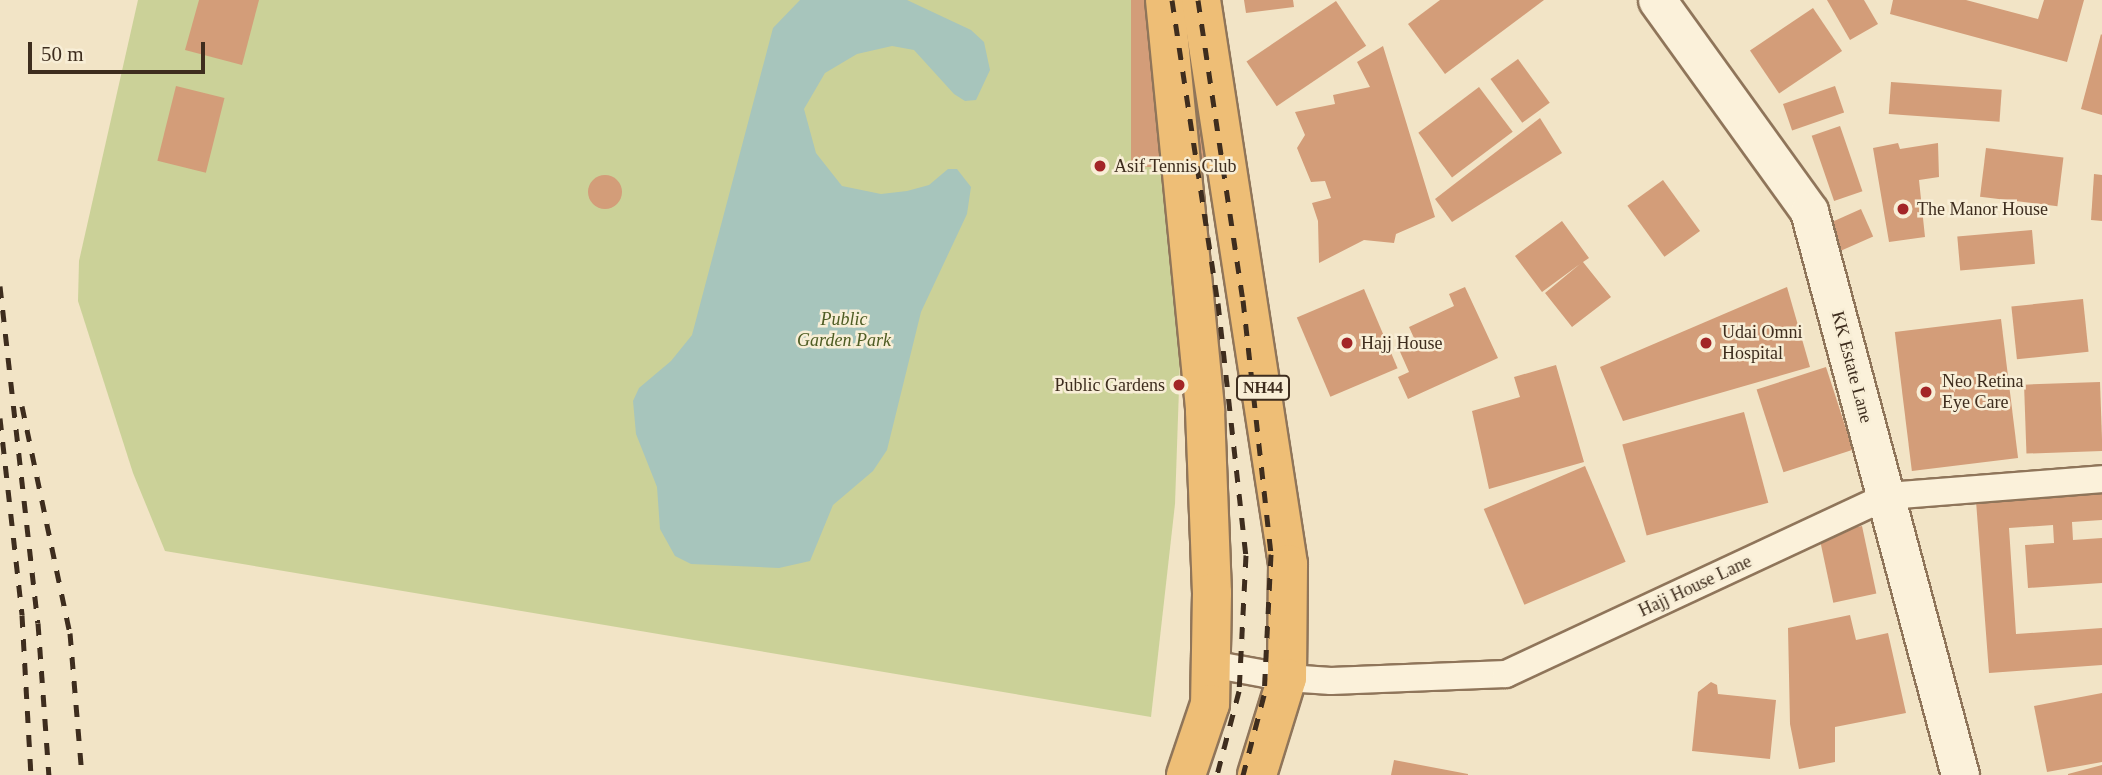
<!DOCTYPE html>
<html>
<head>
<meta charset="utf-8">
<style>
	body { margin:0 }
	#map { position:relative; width:2102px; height:775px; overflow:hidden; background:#f2e4c6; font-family:Georgia,serif }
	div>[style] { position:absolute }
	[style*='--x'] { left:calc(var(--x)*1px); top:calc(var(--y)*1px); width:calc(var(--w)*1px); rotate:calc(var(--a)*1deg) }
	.green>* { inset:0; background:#cbd198 }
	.water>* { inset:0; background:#a7c5bc }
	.building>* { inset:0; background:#d39d79; transform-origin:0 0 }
	.round { border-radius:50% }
	.roads { filter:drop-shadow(2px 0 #8f755a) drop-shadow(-2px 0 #8f755a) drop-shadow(0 2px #8f755a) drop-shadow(0 -2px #8f755a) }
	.minor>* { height:26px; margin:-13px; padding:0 13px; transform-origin:13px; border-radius:13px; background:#fbf1da }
	.secondary>* { height:37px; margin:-18.5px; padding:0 18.5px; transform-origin:18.5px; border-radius:18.5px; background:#fbf1da }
	.trunk>* { height:38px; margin:-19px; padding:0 19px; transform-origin:19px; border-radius:19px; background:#eebe76 }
	.rail>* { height:5px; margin-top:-2.5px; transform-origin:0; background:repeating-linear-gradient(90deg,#3e2d1e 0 12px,transparent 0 24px) }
	.dots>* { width:19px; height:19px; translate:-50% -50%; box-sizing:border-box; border:4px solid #f8eed6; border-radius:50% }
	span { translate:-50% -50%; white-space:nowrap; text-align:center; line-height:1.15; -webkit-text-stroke:5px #f8eed6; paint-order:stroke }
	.shield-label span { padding:2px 5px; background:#f8eed6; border:2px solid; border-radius:5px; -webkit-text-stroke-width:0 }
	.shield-label { font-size:16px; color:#3e2d1e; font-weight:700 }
	.poi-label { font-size:18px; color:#3e2d1e }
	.left { translate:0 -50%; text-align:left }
	.right { translate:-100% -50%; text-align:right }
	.park-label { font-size:18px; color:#4e5c23; font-style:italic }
	.street-label { font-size:18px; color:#3e2d1e }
	.scale { position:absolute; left:28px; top:42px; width:177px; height:32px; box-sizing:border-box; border:4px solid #3e2d1e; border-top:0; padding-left:9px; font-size:21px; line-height:24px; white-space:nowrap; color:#3e2d1e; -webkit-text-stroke:5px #f8eed6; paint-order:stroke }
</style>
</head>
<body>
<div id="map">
	<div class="green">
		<div style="clip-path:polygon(138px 0,1150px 0,1182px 302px,1175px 504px,1151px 717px,165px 551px,133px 473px,78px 301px,79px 261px)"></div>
	</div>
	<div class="water">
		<div style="clip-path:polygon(800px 0,907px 0,971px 30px,984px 42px,990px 70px,976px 100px,965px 101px,954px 94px,914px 50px,892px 46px,857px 54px,825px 73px,804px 109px,816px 153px,842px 186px,881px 194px,907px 191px,929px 185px,948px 169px,957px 169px,971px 187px,967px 214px,921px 312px,887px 450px,873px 471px,833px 505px,810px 561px,779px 568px,691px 564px,675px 556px,660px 529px,657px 487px,636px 434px,633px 401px,639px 388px,671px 361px,692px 335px,773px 28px)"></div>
	</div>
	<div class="building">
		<div style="clip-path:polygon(199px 0,259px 0,242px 65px,185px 50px)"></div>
		<div style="left:1131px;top:0;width:79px;height:167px"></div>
		<div style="clip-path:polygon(1244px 0,1293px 0,1294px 7px,1246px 13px)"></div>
		<div style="clip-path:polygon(1440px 0,1544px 0,1445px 74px,1408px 24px)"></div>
		<div style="clip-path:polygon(1827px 0,1864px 0,1878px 24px,1850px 40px)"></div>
		<div style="clip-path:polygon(1893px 0,1966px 0,2038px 19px,2044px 0,2084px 0,2067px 62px,1890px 14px)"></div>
		<div style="left:1336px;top:1px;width:54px;height:108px;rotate:56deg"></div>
		<div style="left:1813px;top:8px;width:52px;height:76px;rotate:56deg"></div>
		<div style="clip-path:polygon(2101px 34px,2102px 35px,2102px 115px,2081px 109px)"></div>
		<div style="clip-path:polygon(1383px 46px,1435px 217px,1396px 234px,1394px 243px,1364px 240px,1319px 263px,1318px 221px,1312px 203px,1331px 198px,1325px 181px,1311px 182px,1297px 148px,1305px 135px,1295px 112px,1335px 104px,1333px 95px,1370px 87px,1357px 62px)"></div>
		<div style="left:1518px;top:59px;width:54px;height:34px;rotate:54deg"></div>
		<div style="left:1891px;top:82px;width:111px;height:32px;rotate:4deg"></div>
		<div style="left:176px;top:86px;width:50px;height:77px;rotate:14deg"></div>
		<div style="left:1835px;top:86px;width:28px;height:55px;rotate:71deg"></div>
		<div style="left:1479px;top:87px;width:56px;height:76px;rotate:53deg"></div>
		<div style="clip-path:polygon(1540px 118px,1562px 153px,1452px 222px,1435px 199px)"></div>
		<div style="left:1840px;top:126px;width:69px;height:30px;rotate:71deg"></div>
		<div style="clip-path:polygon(1898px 143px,1900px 149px,1938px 143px,1939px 177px,1919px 180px,1925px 237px,1889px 242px,1873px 148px)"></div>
		<div style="left:1986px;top:148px;width:78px;height:49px;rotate:7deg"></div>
		<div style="clip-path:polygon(2094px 174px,2102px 175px,2102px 221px,2091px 220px)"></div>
		<div class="round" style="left:588px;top:175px;width:34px;height:34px"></div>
		<div style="left:1663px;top:180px;width:63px;height:44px;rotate:54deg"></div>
		<div style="left:1861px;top:209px;width:30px;height:41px;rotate:66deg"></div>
		<div style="clip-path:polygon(1562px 221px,1589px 258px,1583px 262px,1611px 297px,1572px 327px,1545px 293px,1580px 264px,1542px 292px,1515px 256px)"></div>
		<div style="left:2032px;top:230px;width:34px;height:75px;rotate:85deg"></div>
		<div style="clip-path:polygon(1465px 287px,1498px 358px,1408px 399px,1398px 377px,1409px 372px,1397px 345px,1414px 338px,1409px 327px,1454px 306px,1449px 294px)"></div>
		<div style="clip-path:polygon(1787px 287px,1810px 367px,1623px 421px,1600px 367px)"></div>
		<div style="left:1364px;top:289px;width:86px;height:73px;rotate:67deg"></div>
		<div style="left:2083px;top:299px;width:53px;height:72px;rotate:84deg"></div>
		<div style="left:2001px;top:319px;width:140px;height:107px;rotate:83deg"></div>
		<div style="clip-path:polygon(1556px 365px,1584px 462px,1489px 489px,1472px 411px,1520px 397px,1514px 377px)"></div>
		<div style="left:1826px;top:367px;width:87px;height:73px;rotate:72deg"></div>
		<div style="left:2100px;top:382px;width:69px;height:76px;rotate:88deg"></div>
		<div style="left:1744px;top:412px;width:94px;height:126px;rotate:75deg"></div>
		<div style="left:1585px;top:466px;width:104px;height:110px;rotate:67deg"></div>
		<div style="clip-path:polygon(2102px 491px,2102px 520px,2072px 522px,2073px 540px,2102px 538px,2102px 583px,2028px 588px,2025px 545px,2054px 543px,2053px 525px,2009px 528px,2016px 634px,2102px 628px,2102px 665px,1989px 673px,1976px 501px)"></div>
		<div style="left:1862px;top:526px;width:69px;height:44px;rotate:78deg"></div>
		<div style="clip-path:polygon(1850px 615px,1856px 640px,1888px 633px,1906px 713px,1835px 727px,1835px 762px,1799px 769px,1790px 724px,1788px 628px)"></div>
		<div style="clip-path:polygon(1711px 682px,1717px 685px,1718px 694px,1776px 700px,1770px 759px,1692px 751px,1698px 692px)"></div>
		<div style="clip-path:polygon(2102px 693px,2102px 762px,2047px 772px,2034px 706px)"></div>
		<div style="clip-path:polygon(1394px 760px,1468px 774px,1468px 775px,1391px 775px)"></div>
		<div style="clip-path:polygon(2102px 765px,2102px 775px,2068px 775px,2068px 774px)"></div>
	</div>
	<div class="roads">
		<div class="minor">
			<div style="--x:1211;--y:664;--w:77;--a:10.4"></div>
			<div style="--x:1287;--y:678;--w:44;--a:3.9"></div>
			<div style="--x:1331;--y:681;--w:175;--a:-2.3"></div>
			<div style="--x:1506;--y:674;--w:421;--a:-25"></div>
			<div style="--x:1888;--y:496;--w:215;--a:-4.5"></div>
		</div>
		<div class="secondary">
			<div style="--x:1657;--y:0;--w:260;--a:54.2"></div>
			<div style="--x:1809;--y:211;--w:584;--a:75.01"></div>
		</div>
		<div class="trunk">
			<div style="--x:1165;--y:0;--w:413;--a:84.4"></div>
			<div style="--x:1205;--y:411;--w:182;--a:87.8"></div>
			<div style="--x:1212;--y:593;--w:111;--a:91"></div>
			<div style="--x:1210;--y:704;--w:75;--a:108.7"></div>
			<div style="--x:1201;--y:0;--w:571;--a:81.23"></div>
			<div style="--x:1288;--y:564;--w:114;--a:90.5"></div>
			<div style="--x:1287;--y:678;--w:102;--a:107.2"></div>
		</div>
	</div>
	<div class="rail">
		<div style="--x:1172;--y:0;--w:306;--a:81.4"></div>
		<div style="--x:1218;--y:303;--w:254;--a:83.7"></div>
		<div style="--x:1246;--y:555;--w:136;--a:92.9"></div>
		<div style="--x:1239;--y:691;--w:87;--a:104.7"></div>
		<div style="--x:1198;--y:0;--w:303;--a:81.5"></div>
		<div style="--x:1243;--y:300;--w:256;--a:83.7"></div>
		<div style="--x:1271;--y:554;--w:141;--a:92.8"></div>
		<div style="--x:1264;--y:695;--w:83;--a:104.7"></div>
		<div style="--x:0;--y:286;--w:339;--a:83.6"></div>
		<div style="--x:38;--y:623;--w:152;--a:85.9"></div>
		<div style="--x:22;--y:406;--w:232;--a:78.1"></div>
		<div style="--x:70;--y:633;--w:143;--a:85.2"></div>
		<div style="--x:0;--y:418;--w:198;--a:83.6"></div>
		<div style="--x:22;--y:615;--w:160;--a:86.8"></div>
	</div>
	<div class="dots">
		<div style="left:1100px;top:166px;background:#a32527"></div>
		<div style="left:1903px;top:209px;background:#a32527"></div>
		<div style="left:1347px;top:343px;background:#a32527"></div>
		<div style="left:1706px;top:343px;background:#a32527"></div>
		<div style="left:1179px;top:385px;background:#a32527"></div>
		<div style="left:1926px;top:392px;background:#a32527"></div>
	</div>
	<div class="shield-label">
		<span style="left:1263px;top:388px">NH44</span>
	</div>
	<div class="poi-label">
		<span class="left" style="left:1114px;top:166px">Asif Tennis Club</span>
		<span class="left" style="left:1917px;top:209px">The Manor House</span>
		<span class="left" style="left:1722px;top:343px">Udai Omni<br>Hospital</span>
		<span class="left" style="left:1361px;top:343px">Hajj House</span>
		<span class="left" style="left:1942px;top:392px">Neo Retina<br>Eye Care</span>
		<span class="right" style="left:1165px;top:385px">Public Gardens</span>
	</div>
	<div class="park-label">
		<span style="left:844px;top:330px">Public<br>Garden Park</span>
	</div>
	<div class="street-label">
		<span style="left:1852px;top:367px;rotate:75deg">KK Estate Lane</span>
		<span style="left:1695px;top:586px;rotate:-25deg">Hajj House Lane</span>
	</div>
	<div class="scale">50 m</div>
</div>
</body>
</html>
